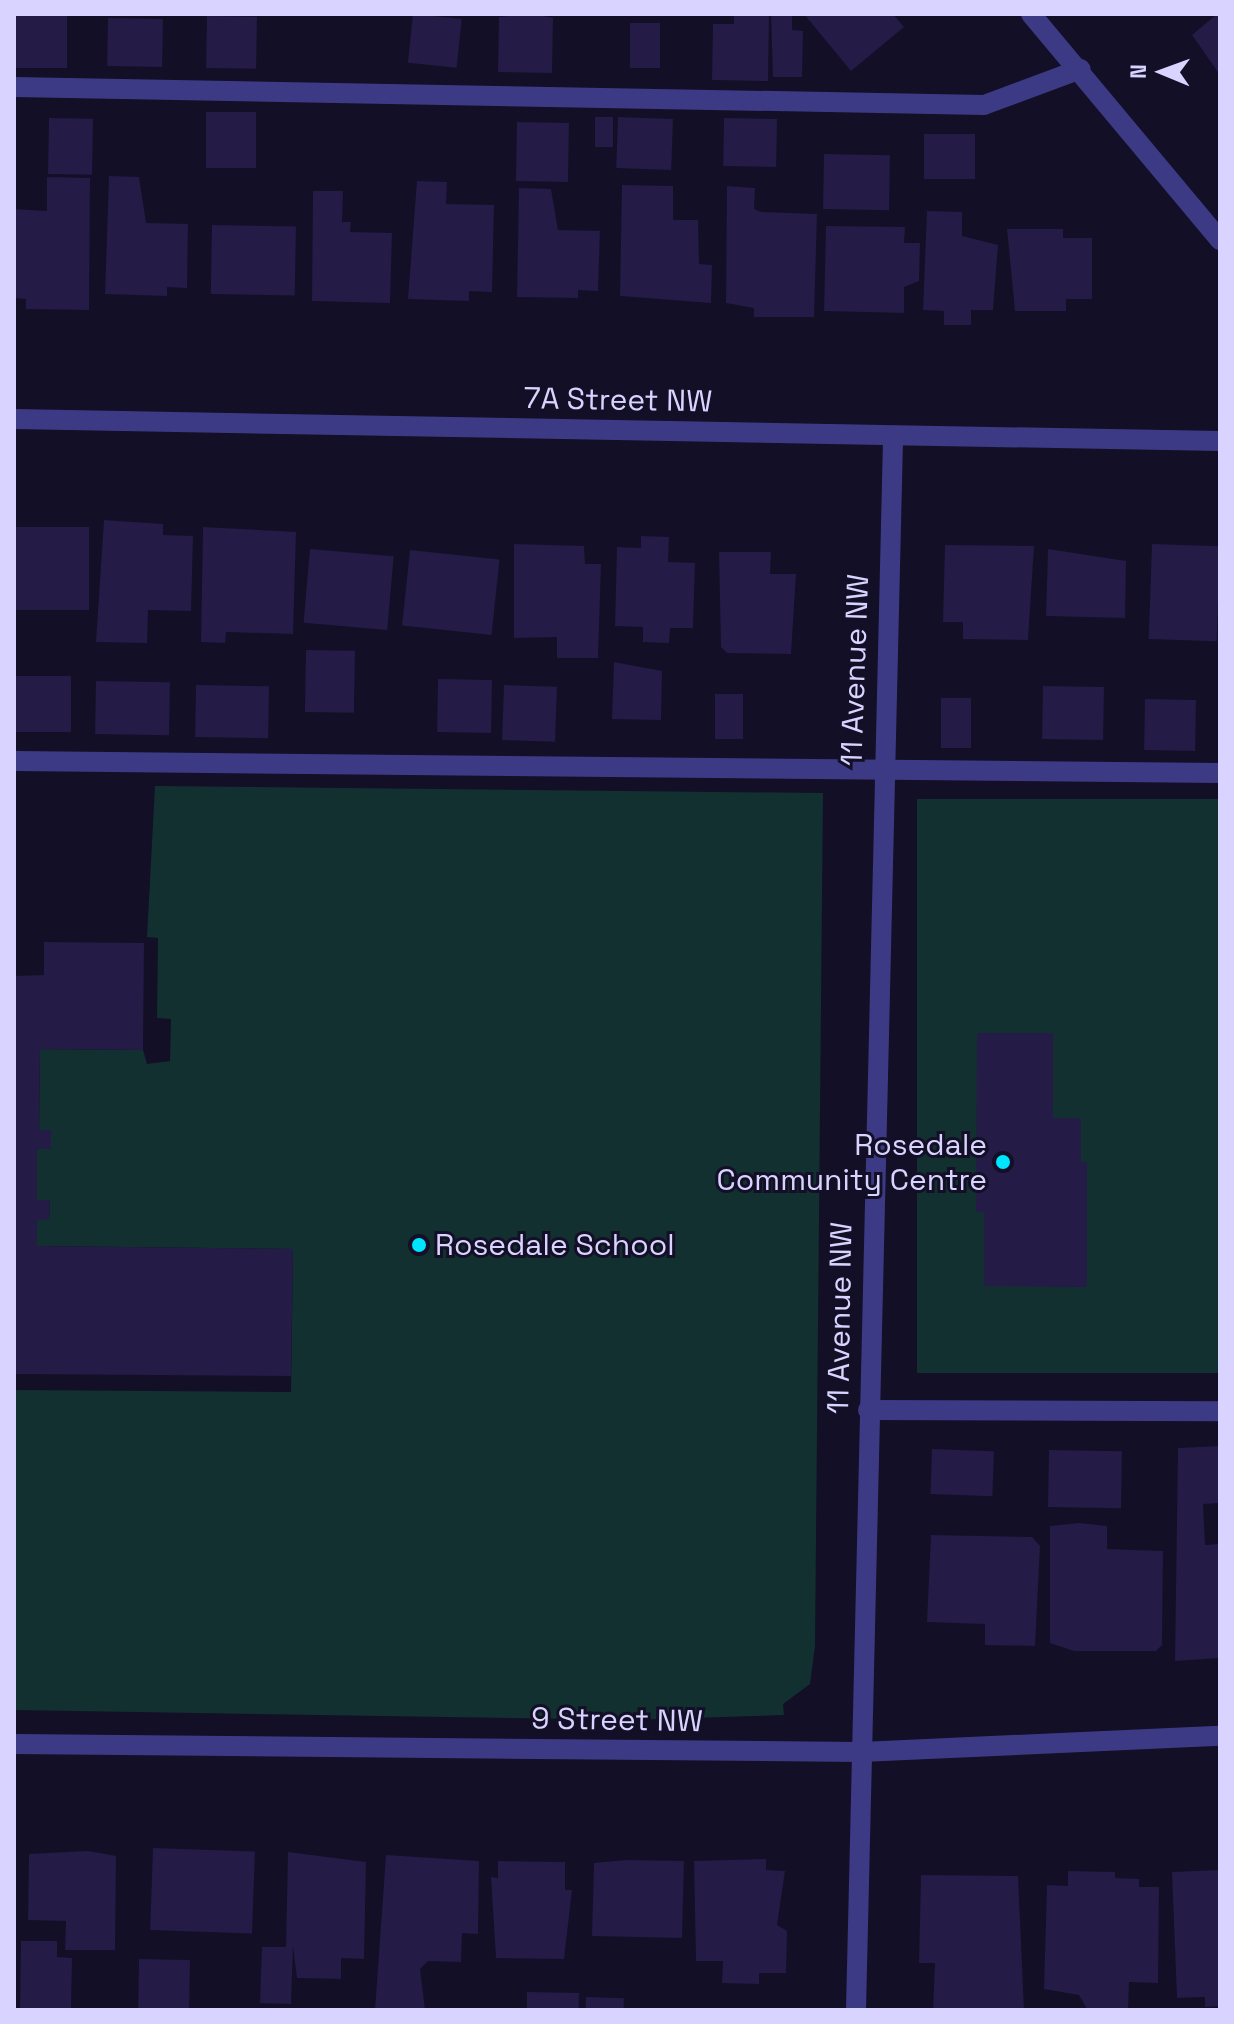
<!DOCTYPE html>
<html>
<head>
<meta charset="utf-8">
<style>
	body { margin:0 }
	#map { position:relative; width:1234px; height:2024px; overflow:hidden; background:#130f26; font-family:"Space Grotesk",sans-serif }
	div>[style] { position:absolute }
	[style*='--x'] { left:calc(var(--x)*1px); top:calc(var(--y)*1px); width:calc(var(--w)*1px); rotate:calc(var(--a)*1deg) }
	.green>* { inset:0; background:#12302f; transform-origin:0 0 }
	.building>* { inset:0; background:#241b47; transform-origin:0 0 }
	.lane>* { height:20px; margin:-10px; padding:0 10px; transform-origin:10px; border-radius:10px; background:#3d3a85 }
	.street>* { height:20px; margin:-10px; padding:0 10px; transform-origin:10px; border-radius:10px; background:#3d3a85 }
	.dots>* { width:22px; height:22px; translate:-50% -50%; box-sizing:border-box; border:4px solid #130f26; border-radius:50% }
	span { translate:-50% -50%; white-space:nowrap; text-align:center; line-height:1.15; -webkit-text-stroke:6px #130f26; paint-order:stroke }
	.street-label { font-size:30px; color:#d9d4ff }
	.poi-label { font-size:30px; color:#d9d4ff }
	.right { translate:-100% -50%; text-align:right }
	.left { translate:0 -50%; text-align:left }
	.frame { position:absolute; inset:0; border:16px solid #d9d4ff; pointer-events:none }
	.north { position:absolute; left:1122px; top:32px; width:80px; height:80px; -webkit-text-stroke:6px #130f26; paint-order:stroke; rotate:271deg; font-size:22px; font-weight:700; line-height:32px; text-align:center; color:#d9d4ff }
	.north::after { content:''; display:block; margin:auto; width:28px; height:36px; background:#d9d4ff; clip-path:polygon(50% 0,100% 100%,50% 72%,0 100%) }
</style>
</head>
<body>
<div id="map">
	<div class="green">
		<div style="clip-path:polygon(155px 786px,823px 793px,815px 1646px,810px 1684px,783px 1704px,784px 1715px,627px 1720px,14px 1710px,14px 1390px,291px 1392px,293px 1249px,37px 1246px,37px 1220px,49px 1220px,50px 1200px,37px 1200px,37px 1149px,51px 1149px,51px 1130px,39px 1130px,40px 1049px,143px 1050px,147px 1064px,170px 1061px,171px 1019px,157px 1018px,158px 938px,147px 937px)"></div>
		<div style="left:1220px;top:799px;width:574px;height:303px;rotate:90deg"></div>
	</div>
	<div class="building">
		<div style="left:14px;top:14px;width:53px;height:54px"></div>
		<div style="left:413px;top:14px;width:49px;height:49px;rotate:6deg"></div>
		<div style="clip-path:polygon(533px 14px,553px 18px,552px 73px,498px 72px,499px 17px)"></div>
		<div style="clip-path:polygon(734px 14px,769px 14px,768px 81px,712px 80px,713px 24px,734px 24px)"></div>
		<div style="clip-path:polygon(771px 14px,792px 14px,792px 30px,803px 31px,802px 77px,773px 77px)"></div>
		<div style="clip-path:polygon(804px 14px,893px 14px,904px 27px,851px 71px)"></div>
		<div style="clip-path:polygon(1217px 14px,1220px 14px,1220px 75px,1192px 35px)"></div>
		<div style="left:207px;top:16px;width:50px;height:52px;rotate:1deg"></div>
		<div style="left:108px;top:18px;width:55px;height:48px;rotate:1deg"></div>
		<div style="left:630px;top:23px;width:30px;height:45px"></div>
		<div style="left:206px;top:112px;width:50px;height:56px"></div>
		<div style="left:595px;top:117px;width:18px;height:30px"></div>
		<div style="left:618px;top:117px;width:55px;height:51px;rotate:2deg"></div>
		<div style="left:49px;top:118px;width:44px;height:56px;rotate:1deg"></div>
		<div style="left:724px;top:118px;width:53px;height:48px;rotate:1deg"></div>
		<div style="left:517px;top:122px;width:52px;height:59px;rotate:1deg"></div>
		<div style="left:924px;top:134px;width:51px;height:45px"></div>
		<div style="left:824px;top:154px;width:66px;height:55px;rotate:1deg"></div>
		<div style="clip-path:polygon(109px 176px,139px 177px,146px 223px,188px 224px,187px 288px,167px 287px,167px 296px,105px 294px)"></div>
		<div style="clip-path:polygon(47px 177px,90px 178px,89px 310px,26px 309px,26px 299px,14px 298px,14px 209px,47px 211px)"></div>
		<div style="clip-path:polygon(417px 181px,447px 182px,446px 204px,494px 205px,492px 292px,469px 291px,469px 301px,408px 299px)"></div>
		<div style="clip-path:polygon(622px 185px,673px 186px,673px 220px,698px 220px,699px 264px,712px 265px,711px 303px,620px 296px)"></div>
		<div style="clip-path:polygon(727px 186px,755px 188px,754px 209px,761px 212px,817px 214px,814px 317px,754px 317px,754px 308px,726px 303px)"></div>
		<div style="clip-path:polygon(519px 188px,551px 189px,558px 230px,600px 231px,598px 291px,578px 290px,578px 298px,517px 297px)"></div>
		<div style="clip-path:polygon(313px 191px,343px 191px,342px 222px,351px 222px,350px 232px,392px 233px,390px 303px,312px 301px)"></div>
		<div style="clip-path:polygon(927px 211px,962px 212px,962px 236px,998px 245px,993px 310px,971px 310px,971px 325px,944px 325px,944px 311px,923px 310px)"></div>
		<div style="left:212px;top:225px;width:84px;height:69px;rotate:1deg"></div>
		<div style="clip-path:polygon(826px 226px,905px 227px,904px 243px,920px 243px,919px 281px,904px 287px,904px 313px,824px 311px)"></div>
		<div style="clip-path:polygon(1007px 229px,1063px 229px,1063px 238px,1092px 238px,1092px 299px,1066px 299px,1066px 311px,1015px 311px)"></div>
		<div style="clip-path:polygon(104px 520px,163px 524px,163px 535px,193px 536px,191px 611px,148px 610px,147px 643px,96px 642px)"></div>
		<div style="left:14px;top:527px;width:75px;height:83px"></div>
		<div style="clip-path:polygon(203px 527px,296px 532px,293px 634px,226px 632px,225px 643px,201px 642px)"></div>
		<div style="clip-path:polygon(641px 536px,669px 537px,668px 562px,695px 563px,693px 628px,670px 628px,669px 643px,643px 642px,643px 627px,615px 626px,617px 547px,641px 548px)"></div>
		<div style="clip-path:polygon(514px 544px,584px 546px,585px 564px,601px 564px,598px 658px,557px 658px,557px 637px,514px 638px)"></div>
		<div style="left:1152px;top:544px;width:68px;height:95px;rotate:2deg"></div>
		<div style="clip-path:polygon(945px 545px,1034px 546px,1028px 640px,963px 639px,963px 622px,943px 622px)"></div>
		<div style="left:310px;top:549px;width:84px;height:74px;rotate:5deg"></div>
		<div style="clip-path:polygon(1048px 549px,1126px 561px,1125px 618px,1046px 616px)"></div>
		<div style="left:410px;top:550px;width:90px;height:76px;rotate:6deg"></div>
		<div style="clip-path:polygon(719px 552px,771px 552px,770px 574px,796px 574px,791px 654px,727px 653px,721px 647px)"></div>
		<div style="left:306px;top:650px;width:49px;height:62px;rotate:1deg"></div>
		<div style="clip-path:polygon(614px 662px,662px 671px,661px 720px,612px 719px)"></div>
		<div style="left:14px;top:676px;width:57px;height:56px"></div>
		<div style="left:438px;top:679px;width:54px;height:53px;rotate:1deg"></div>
		<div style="left:96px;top:681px;width:74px;height:53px;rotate:1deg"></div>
		<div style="left:196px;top:685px;width:73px;height:52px;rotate:1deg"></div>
		<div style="left:504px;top:685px;width:53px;height:55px;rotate:2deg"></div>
		<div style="left:1043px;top:686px;width:61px;height:53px;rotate:1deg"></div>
		<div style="left:715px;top:694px;width:28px;height:45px"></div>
		<div style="left:941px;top:698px;width:30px;height:50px"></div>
		<div style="left:1145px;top:699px;width:51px;height:51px;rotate:1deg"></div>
		<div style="clip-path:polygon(44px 942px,144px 943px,143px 1050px,40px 1049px,39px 1130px,51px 1130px,51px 1149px,37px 1149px,37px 1200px,50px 1200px,49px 1220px,37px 1220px,37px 1246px,293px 1249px,291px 1376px,14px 1374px,14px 976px,44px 975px)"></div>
		<div style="clip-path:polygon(977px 1033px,1053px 1033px,1053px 1118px,1081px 1118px,1081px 1162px,1087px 1162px,1087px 1287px,984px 1286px,984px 1212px,976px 1212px)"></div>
		<div style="clip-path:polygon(1220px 1446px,1220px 1503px,1203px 1504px,1205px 1545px,1220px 1544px,1220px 1658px,1175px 1661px,1178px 1448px)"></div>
		<div style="left:932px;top:1449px;width:62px;height:45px;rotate:2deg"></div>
		<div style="left:1049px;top:1450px;width:73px;height:57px;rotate:1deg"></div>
		<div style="clip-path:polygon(1079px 1523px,1107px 1526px,1107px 1549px,1163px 1551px,1162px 1645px,1156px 1651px,1074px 1651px,1050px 1643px,1050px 1526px)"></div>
		<div style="clip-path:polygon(931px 1535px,1032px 1537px,1040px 1546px,1035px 1646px,985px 1645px,985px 1624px,927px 1622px)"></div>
		<div style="left:153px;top:1848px;width:102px;height:82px;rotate:2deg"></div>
		<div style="clip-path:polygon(88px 1851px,116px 1856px,115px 1950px,65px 1950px,66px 1921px,28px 1920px,29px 1854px)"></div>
		<div style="clip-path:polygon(288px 1852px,366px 1862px,364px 1959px,341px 1958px,341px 1979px,297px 1978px,293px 1946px,291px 2004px,260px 2003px,262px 1947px,286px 1947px)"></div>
		<div style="clip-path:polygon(386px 1855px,479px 1861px,478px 1934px,462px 1933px,461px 1962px,428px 1961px,420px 1969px,425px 2010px,375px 2010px)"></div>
		<div style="clip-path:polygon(766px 1859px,766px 1870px,785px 1871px,777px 1925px,787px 1931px,786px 1973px,759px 1973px,759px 1984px,722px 1983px,723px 1961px,696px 1961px,694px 1861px)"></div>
		<div style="clip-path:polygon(626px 1860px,684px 1861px,682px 1938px,592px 1936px,594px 1863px)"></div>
		<div style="clip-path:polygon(498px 1861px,565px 1862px,565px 1890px,572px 1890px,564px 1959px,496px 1958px,491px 1877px,498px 1878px)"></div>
		<div style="clip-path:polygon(1220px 1870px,1220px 2006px,1205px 2007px,1205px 1997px,1177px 1998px,1172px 1872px)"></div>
		<div style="clip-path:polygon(1068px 1871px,1115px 1872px,1115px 1878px,1139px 1879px,1139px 1887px,1159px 1887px,1158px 1983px,1129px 1982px,1128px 2010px,1087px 2009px,1079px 1995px,1044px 1989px,1047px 1885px,1068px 1886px)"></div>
		<div style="clip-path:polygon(921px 1875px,1018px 1876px,1024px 2010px,933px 2010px,935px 1963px,919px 1963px)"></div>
		<div style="clip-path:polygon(21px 1941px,57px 1941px,57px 1957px,72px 1958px,71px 2009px,20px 2008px)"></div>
		<div style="left:139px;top:1959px;width:51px;height:51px;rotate:1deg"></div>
		<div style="left:527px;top:1992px;width:52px;height:18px;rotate:1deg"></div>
		<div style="left:586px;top:1997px;width:38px;height:13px;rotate:2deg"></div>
	</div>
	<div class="lane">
		<div style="--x:14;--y:87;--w:970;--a:1.06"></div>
		<div style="--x:984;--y:105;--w:103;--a:-20.4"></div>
		<div style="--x:14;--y:761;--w:1206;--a:0.57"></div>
		<div style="--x:868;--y:1410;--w:352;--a:0.2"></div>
	</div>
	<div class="street">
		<div style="--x:1031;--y:14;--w:295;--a:50.1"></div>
		<div style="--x:14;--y:419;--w:1206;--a:1.05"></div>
		<div style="--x:14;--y:1744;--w:847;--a:0.54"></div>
		<div style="--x:861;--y:1752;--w:359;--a:-2.6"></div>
		<div style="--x:856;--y:2010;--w:1575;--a:-88.65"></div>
	</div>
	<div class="dots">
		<div style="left:1003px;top:1162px;background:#00e5ff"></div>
		<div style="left:419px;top:1245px;background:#00e5ff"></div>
	</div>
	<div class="street-label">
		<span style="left:618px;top:400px;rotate:1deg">7A Street NW</span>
		<span style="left:855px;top:670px;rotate:-88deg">11 Avenue NW</span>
		<span style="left:840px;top:1318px;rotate:-89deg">11 Avenue NW</span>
		<span style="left:617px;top:1720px;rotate:1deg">9 Street NW</span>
	</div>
	<div class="poi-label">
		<span class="right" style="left:987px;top:1162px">Rosedale<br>Community Centre</span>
		<span class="left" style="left:435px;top:1245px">Rosedale School</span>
	</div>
	<div class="frame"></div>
	<div class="north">N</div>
</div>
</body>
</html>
